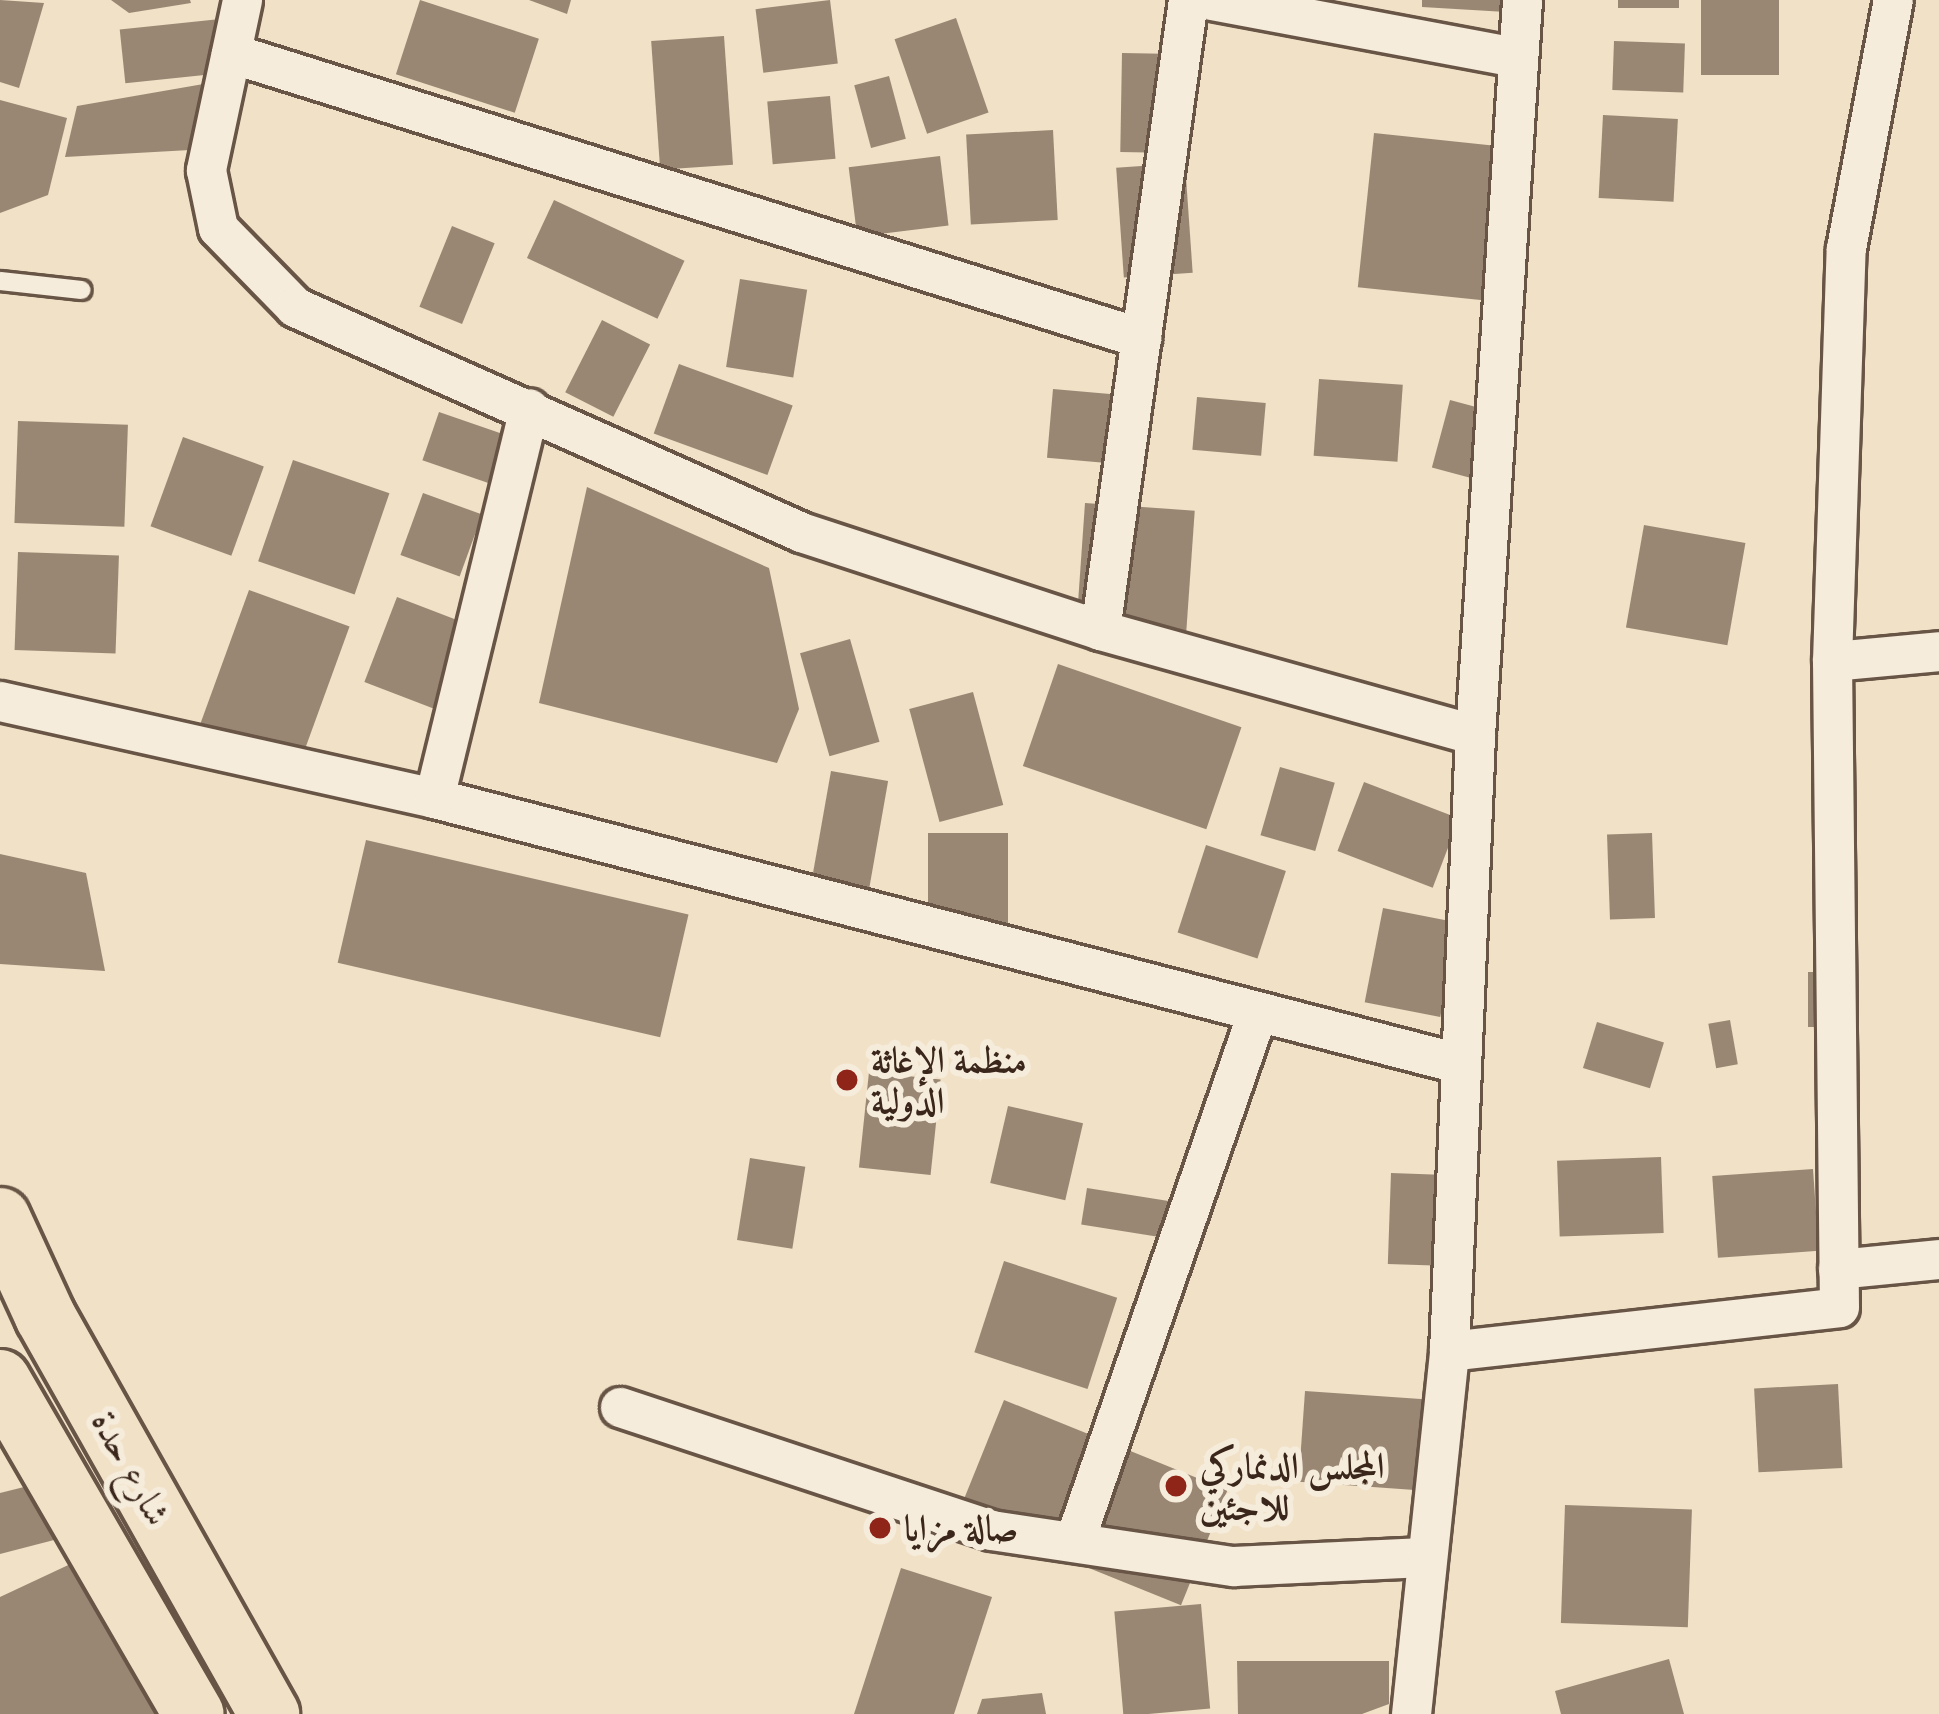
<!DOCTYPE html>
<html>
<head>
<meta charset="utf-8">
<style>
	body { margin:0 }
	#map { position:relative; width:1939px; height:1714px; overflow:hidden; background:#f1e1c7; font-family:"Libre Caslon Text",Amiri,serif }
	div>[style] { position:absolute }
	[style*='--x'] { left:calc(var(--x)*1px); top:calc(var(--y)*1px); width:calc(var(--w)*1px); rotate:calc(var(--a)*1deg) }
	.building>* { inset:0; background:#998774; transform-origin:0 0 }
	.roads { filter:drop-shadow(3px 0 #685546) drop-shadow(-3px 0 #685546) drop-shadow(0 3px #685546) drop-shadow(0 -3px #685546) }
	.lane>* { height:18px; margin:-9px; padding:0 9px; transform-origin:9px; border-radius:9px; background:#f6ecdb }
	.street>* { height:39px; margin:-19.5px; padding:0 19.5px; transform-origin:19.5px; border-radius:19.5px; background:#f6ecdb }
	.primary>* { height:60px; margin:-30px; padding:0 30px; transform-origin:30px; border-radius:30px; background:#f1e1c7 }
	.dots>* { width:33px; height:33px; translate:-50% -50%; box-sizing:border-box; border:6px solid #f6ecdb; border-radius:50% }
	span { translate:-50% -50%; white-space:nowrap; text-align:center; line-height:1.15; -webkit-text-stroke:12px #f6ecdb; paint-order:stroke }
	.poi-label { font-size:36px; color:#3a261b; font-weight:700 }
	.left { translate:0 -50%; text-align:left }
	.street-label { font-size:36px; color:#3a261b }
</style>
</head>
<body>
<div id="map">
	<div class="building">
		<div style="clip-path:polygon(0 0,44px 3px,19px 88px,0 82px)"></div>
		<div style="clip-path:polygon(111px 0,190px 0,191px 3px,129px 13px)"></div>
		<div style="left:420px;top:0;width:125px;height:78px;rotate:18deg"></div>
		<div style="clip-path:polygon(529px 0,571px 0,567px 14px)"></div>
		<div style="left:830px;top:0;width:64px;height:75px;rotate:83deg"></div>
		<div style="clip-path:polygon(1422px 0,1507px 0,1506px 12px,1422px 7px)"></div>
		<div style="left:1618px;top:0;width:61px;height:8px"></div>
		<div style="left:1701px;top:0;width:78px;height:75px"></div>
		<div style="left:249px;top:16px;width:54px;height:130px;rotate:84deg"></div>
		<div style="left:956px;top:18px;width:100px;height:65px;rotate:71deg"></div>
		<div style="left:724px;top:36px;width:129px;height:73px;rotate:86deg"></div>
		<div style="left:1614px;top:41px;width:71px;height:49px;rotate:2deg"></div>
		<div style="left:1122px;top:53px;width:69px;height:99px;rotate:1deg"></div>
		<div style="left:889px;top:76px;width:65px;height:36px;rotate:75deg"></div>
		<div style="clip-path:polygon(215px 82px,190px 150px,65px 157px,77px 106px)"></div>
		<div style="left:830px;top:96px;width:63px;height:63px;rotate:85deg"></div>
		<div style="clip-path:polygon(0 100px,67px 118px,48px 195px,0 213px)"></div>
		<div style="left:1603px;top:115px;width:75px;height:83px;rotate:3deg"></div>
		<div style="left:1053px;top:130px;width:90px;height:87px;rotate:87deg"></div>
		<div style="left:1374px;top:133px;width:150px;height:155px;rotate:6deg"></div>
		<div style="left:940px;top:156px;width:70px;height:92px;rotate:83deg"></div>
		<div style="left:1185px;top:163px;width:110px;height:69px;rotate:86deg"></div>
		<div style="left:554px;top:200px;width:144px;height:64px;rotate:25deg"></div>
		<div style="left:452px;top:226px;width:46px;height:87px;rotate:22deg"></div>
		<div style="left:740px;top:279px;width:68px;height:89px;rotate:9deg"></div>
		<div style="left:602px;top:320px;width:54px;height:81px;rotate:27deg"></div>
		<div style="left:679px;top:364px;width:121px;height:74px;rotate:20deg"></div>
		<div style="left:1319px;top:379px;width:84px;height:77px;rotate:4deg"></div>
		<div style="left:1053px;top:389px;width:100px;height:69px;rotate:5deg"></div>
		<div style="left:1197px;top:397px;width:69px;height:53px;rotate:5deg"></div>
		<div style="left:1450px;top:400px;width:53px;height:70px;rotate:15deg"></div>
		<div style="left:439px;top:412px;width:97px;height:51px;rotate:19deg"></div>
		<div style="left:18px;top:421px;width:110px;height:102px;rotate:2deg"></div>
		<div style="left:183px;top:437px;width:86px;height:95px;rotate:20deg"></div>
		<div style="left:293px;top:460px;width:102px;height:107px;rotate:19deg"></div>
		<div style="clip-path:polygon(587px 487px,769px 568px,799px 709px,777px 763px,539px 703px)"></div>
		<div style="left:423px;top:493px;width:63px;height:66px;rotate:20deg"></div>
		<div style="left:1085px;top:503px;width:110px;height:127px;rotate:4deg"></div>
		<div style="left:1644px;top:525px;width:103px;height:104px;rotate:10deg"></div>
		<div style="left:18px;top:552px;width:101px;height:98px;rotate:2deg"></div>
		<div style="left:249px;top:590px;width:107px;height:143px;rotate:20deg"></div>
		<div style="left:397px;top:597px;width:97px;height:91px;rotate:21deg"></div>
		<div style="left:850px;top:639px;width:107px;height:52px;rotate:74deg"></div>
		<div style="left:1058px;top:664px;width:194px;height:108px;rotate:19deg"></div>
		<div style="left:973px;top:692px;width:117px;height:66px;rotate:75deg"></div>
		<div style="left:1280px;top:767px;width:57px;height:71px;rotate:16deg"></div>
		<div style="left:831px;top:771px;width:58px;height:111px;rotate:10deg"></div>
		<div style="left:1364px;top:782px;width:102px;height:74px;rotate:21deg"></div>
		<div style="left:928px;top:833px;width:80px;height:92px"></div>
		<div style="left:1652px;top:833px;width:85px;height:45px;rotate:88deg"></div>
		<div style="left:366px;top:840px;width:331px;height:126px;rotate:13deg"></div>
		<div style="left:1206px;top:845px;width:84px;height:92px;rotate:18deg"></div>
		<div style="clip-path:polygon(0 854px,86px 873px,105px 971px,0 964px)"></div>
		<div style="left:1383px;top:908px;width:77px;height:96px;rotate:11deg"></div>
		<div style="left:1808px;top:972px;width:16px;height:55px"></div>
		<div style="left:1730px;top:1020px;width:45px;height:22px;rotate:80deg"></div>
		<div style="left:1597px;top:1022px;width:70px;height:48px;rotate:17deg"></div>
		<div style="left:869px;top:1072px;width:72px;height:96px;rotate:6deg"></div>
		<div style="left:1008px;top:1106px;width:77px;height:79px;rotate:13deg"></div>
		<div style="left:1661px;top:1157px;width:76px;height:104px;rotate:88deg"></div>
		<div style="left:750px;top:1158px;width:56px;height:83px;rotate:9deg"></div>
		<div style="left:1813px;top:1169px;width:82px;height:101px;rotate:86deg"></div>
		<div style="left:1391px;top:1173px;width:69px;height:91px;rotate:2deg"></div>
		<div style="left:1087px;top:1188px;width:92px;height:37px;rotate:9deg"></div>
		<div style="left:1004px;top:1261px;width:119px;height:96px;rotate:18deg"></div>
		<div style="left:1838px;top:1384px;width:84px;height:84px;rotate:87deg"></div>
		<div style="left:1305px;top:1391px;width:127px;height:91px;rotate:4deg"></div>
		<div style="left:1004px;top:1400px;width:241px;height:124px;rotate:22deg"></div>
		<div style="clip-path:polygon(40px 1483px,54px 1540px,0 1554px,0 1493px)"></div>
		<div style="left:1565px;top:1505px;width:127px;height:118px;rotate:2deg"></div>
		<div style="clip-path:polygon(79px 1560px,170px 1714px,0 1714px,0 1597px)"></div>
		<div style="clip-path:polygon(901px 1568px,992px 1597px,954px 1714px,854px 1714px)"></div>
		<div style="left:1201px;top:1604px;width:105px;height:87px;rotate:85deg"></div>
		<div style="clip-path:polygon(1669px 1659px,1684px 1714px,1561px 1714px,1555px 1691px)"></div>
		<div style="clip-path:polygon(1237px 1661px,1389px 1661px,1389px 1704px,1362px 1714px,1238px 1714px)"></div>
		<div style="clip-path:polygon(1042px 1693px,1046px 1714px,977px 1714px,982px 1699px)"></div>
	</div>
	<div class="roads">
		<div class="lane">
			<div style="--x:0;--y:281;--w:82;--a:6.3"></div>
		</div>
		<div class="street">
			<div style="--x:242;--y:0;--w:174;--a:102"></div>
			<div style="--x:206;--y:170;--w:59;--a:78.3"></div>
			<div style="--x:218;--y:228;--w:110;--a:45.7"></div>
			<div style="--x:295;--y:307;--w:554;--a:23.97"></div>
			<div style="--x:801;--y:532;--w:315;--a:18.1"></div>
			<div style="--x:1100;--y:630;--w:389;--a:15.6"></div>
			<div style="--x:1211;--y:0;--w:311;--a:10.6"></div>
			<div style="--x:231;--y:53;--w:954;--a:17.39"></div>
			<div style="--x:1100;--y:630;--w:636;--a:-82.05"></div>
			<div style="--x:1832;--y:661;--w:107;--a:-5.3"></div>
			<div style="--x:0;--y:701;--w:445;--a:12.6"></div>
			<div style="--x:434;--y:798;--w:1058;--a:14.51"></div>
			<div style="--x:434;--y:798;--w:401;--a:-76.3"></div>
			<div style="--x:1838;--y:1269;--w:101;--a:-5.7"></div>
			<div style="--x:1449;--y:1351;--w:392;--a:-6.4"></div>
			<div style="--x:1839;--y:1307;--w:646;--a:-90.62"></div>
			<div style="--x:1832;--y:661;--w:413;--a:-88.1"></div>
			<div style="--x:1846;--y:248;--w:252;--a:-79.3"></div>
			<div style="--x:620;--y:1407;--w:391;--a:18.3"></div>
			<div style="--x:991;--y:1530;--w:245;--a:8.5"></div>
			<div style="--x:1233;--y:1566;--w:191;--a:-2.7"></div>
			<div style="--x:1075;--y:1539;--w:553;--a:-70.91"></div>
			<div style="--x:1411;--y:1714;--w:365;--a:-84"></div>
			<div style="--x:1449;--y:1351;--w:617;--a:-87.58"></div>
			<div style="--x:1475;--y:735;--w:737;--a:-86.34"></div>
		</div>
		<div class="primary">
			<div style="--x:0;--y:1218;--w:108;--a:65.3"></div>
			<div style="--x:45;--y:1316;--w:457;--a:60.6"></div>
			<div style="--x:0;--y:1380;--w:386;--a:59.9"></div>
		</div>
	</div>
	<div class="dots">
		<div style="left:847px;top:1080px;background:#8f2418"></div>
		<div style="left:1176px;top:1486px;background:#8f2418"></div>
		<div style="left:880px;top:1528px;background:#8f2418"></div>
	</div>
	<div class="poi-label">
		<span class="left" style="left:871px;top:1080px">منظمة الإغاثة<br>الدولية</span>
		<span class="left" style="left:1200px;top:1486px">المجلس الدنماركي<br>للاجئين</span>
		<span class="left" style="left:904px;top:1528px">صالة مزايا</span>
	</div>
	<div class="street-label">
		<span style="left:131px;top:1468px;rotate:61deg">شارع حدة</span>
	</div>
</div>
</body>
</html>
